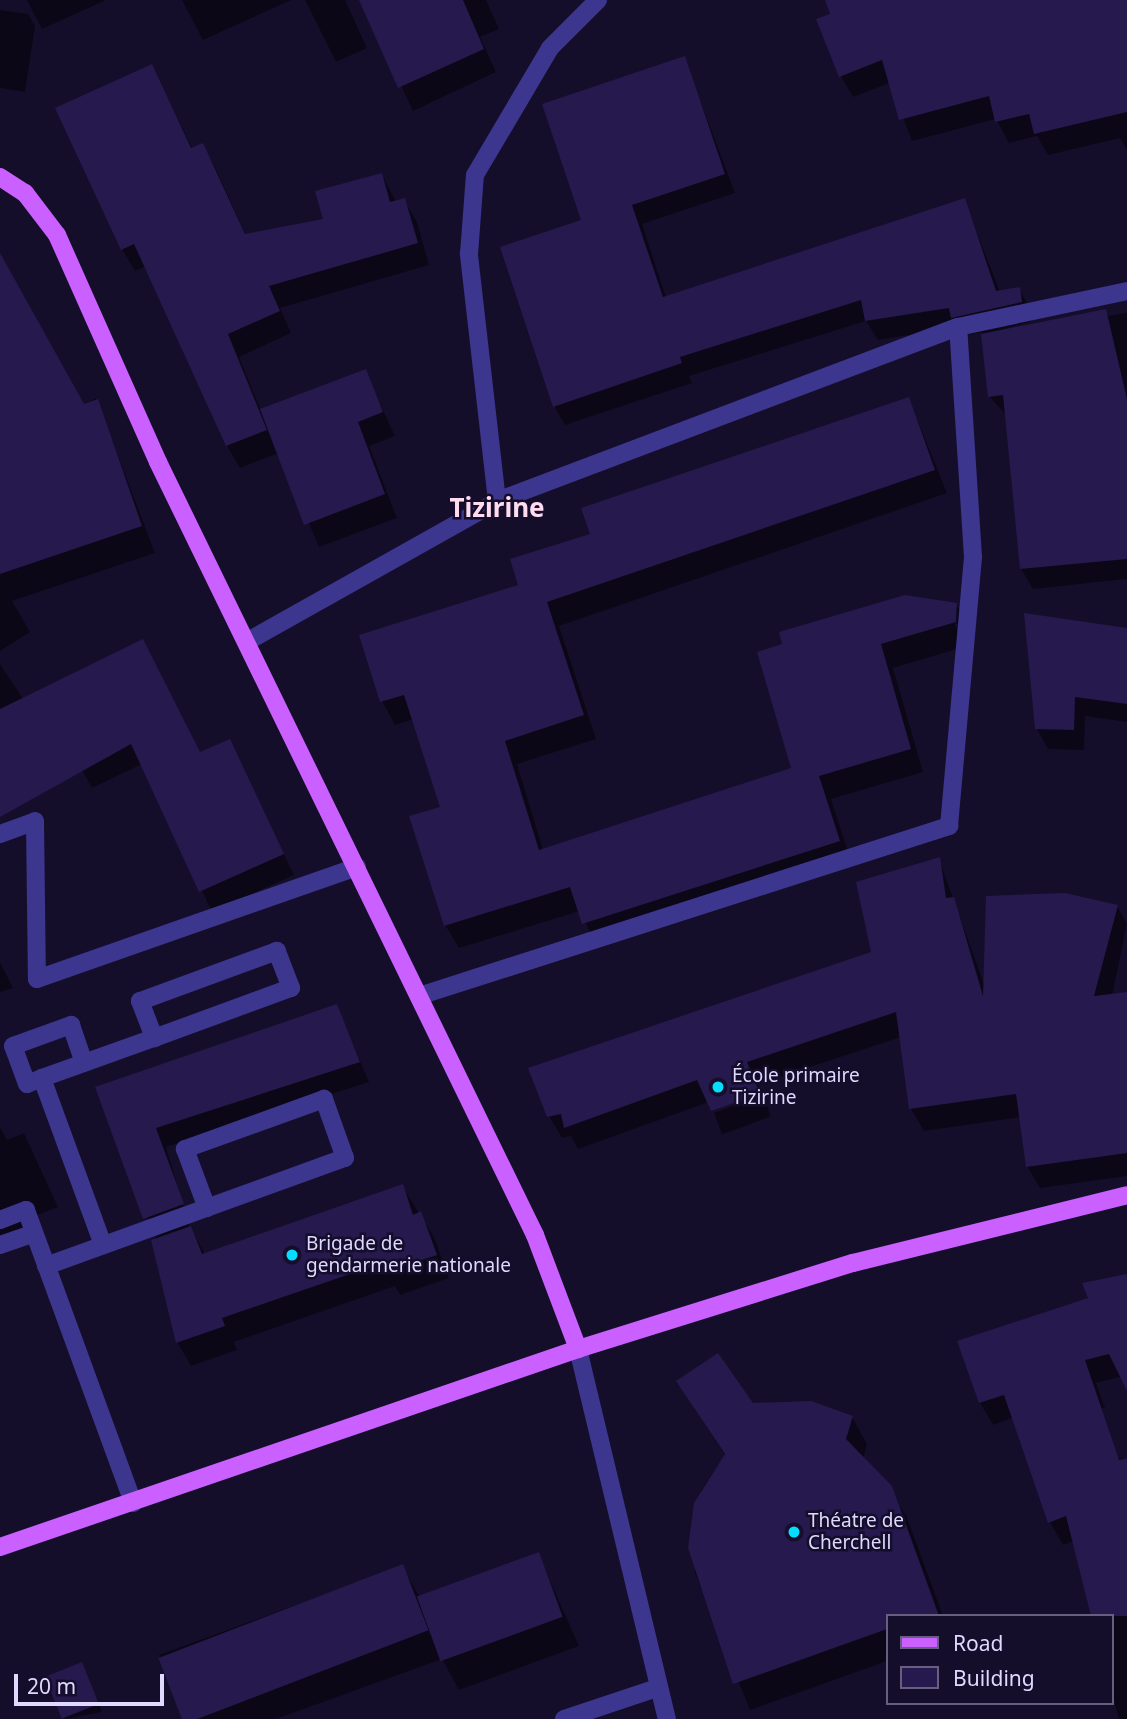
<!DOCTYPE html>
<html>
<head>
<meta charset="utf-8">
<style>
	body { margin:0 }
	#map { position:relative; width:1127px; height:1719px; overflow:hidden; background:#150e2b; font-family:"Noto Sans",sans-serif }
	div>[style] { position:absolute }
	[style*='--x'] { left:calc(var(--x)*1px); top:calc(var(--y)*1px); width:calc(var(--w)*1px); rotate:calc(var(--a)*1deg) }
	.shadow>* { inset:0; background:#0007; transform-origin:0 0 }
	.building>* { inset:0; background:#26194e; transform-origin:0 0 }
	.minor>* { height:18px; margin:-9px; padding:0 9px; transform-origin:9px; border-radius:9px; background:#3d368e }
	.primary>* { height:18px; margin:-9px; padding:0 9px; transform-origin:9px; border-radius:9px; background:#ca60ff }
	.dots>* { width:19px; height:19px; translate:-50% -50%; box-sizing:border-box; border:4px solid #150e2b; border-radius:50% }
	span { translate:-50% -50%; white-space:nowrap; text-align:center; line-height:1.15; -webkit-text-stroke:5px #150e2b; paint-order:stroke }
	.poi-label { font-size:19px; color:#dfd9ff }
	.left { translate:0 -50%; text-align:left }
	.district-label { font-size:26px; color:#ffdbf0; font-weight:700 }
	.legend { position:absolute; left:886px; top:1614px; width:228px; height:91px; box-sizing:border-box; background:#150e2b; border:2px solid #665f80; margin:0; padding:9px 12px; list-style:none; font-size:21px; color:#dfd9ff }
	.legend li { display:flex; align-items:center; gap:14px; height:35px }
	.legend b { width:35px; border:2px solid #665f80 }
	.scale { position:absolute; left:14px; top:1674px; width:150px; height:32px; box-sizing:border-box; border:4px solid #dfd9ff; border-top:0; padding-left:9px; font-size:21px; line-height:24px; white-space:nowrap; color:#dfd9ff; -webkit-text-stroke:5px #150e2b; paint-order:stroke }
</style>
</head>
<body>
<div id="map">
	<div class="shadow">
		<div style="clip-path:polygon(27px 0,106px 0,42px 29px)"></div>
		<div style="clip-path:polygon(182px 0,291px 0,203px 40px)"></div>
		<div style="clip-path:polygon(305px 0,345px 0,367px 48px,336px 62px)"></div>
		<div style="clip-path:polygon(361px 0,486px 0,499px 29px,480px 37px,496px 72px,413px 111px)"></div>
		<div style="clip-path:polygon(827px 0,1127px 0,1127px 150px,1120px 138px,1048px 155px,1037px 136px,1009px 143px,996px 119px,912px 141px,890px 83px,853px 97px,841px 76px)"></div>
		<div style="clip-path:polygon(0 10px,28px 14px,35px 26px,25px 92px,0 88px)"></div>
		<div style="clip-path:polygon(684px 58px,735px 193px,642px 224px,666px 298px,964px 200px,1000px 292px,1019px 289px,1030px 308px,1032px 321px,987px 334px,1127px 313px,1127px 579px,1033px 589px,1021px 569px,1007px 416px,990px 397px,982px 332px,963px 336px,958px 327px,878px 340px,866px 321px,689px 376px,692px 383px,565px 425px,554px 406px,583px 221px)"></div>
		<div style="clip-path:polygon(152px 66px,193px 150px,202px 145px,215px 167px,246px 235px,325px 221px,382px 175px,396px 202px,404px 200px,417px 222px,429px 265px,280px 308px,291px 333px,239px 357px,261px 411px,365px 371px,395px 436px,369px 446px,397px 518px,319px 547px,279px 453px,240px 468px,227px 446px,146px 266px,135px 271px,122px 249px)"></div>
		<div style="clip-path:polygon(96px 398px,155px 553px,12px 601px,30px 632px,0 651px,0 461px)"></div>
		<div style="clip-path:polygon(909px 399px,947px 493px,559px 626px,596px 739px,517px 764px,543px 850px,793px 769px,759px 653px,956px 604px,970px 628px,954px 623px,967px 646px,893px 668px,923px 772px,831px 799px,852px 864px,597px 947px,580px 911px,459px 948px,445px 925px,442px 808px,414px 719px,395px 725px,382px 701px,520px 586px,592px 536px)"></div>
		<div style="clip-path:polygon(1127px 630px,1127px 722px,1085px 716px,1084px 750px,1048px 749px,1037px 729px)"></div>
		<div style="clip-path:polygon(0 664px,25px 702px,0 750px)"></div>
		<div style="clip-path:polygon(38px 692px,201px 754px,229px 741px,294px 875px,212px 912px,142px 764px,92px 788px)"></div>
		<div style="clip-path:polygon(939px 859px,984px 984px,1117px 906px,1127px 924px,1112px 996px,1127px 994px,1127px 1176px,1040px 1188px,1027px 1166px,1021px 1117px,924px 1131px,911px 1109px,901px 1037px,758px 1084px,761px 1092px,712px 1109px,709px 1102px,578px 1149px,571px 1136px,562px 1138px,549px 1116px,873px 953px)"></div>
		<div style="clip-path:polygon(0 962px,13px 988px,0 992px)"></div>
		<div style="clip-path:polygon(337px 1006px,369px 1082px,166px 1147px,189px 1225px,205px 1254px,402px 1186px,434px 1237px,449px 1278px,400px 1295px,395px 1286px,234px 1342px,237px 1350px,191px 1366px,177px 1342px,157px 1240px,97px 1088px)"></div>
		<div style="left:763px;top:1095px;width:23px;height:52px;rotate:70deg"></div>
		<div style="clip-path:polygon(0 1127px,7px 1140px,24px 1133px,58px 1207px,35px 1216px,38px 1224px,0 1238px)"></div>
		<div style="clip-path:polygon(1127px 1276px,1127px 1375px,1096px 1383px,1105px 1408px,1030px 1411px,993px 1425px,980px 1403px,1090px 1299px)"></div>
		<div style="clip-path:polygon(752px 1405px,852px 1417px,867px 1444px,863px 1459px,906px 1515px,943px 1616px,887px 1616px,887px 1661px,750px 1710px,695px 1573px,692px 1518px,702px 1489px,725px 1455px,694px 1408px)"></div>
		<div style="clip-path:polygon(1127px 1458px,1127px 1719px,1119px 1719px,1111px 1689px,1111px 1616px,1074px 1541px,1063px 1545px,1050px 1522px,1028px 1460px)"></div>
		<div style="clip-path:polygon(538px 1554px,579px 1646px,459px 1690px,442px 1659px,276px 1719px,183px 1719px,159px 1655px,402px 1566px,420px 1598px)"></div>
		<div style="clip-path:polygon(86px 1672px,102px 1712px,65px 1719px,48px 1678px)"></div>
	</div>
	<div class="building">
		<div style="clip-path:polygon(359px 0,463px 0,484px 49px,398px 88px)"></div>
		<div style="clip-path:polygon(825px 0,1127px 0,1127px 112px,1034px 134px,1029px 114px,995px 122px,989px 96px,899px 120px,882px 60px,839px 77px,816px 19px,830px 14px)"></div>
		<div style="clip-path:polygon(685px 56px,725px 174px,632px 205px,663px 297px,965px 198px,996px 291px,1020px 287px,1022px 302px,951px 318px,949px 308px,865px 321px,861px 300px,680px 357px,682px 363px,553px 407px,500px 247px,581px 220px,542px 104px)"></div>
		<div style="clip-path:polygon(152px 64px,191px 148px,203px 143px,245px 234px,323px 219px,315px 191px,382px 173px,390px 202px,405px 198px,418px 243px,269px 286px,280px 311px,228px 334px,267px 430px,226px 446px,134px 244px,121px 250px,55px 108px)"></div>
		<div style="clip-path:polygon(0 253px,84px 404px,98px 399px,142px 526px,0 574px)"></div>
		<div style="clip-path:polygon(1106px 309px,1127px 399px,1127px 559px,1020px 569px,1003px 395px,988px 397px,981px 334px)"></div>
		<div style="clip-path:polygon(366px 369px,383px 412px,358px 422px,385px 494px,304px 525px,260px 409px)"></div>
		<div style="clip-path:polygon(909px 397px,935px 470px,547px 602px,584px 715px,505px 741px,539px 850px,791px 768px,757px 652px,782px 644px,779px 632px,905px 595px,957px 603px,956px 622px,881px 644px,911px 749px,819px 776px,840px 841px,582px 924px,570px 887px,444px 926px,409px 816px,440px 807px,404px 695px,380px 702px,359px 635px,518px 585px,510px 559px,590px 534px,581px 508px)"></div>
		<div style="clip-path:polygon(1024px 613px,1127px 628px,1127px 704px,1075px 697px,1074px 730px,1035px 729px)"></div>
		<div style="clip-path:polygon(143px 639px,200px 752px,230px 739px,284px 854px,199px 892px,131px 744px,0 817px,0 709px)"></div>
		<div style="clip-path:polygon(940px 857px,946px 898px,954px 897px,983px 996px,986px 896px,1065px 893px,1118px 905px,1094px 996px,1127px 992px,1127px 1153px,1026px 1167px,1016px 1094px,909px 1109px,896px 1012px,747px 1062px,760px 1094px,711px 1111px,697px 1080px,564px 1128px,561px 1114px,547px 1117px,528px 1068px,871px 952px,856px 882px)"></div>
		<div style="clip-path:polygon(337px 1004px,360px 1062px,156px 1128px,184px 1204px,143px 1219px,95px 1087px)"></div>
		<div style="clip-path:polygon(403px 1184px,413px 1215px,421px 1211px,437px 1255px,385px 1272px,382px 1263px,222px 1318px,225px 1326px,176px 1343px,151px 1240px,191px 1226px,202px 1254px)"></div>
		<div style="clip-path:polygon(1127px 1274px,1127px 1391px,1109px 1354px,1085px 1360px,1119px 1460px,1127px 1458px,1127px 1616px,1091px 1616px,1066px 1516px,1048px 1523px,1004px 1395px,979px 1403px,957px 1341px,1088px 1298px,1082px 1283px)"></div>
		<div style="clip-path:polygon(718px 1353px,753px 1403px,811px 1401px,853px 1416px,846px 1439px,892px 1486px,939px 1616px,887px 1616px,887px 1629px,733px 1684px,688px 1548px,694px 1503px,725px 1454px,676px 1381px)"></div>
		<div style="left:539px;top:1552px;width:69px;height:130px;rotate:70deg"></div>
		<div style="left:403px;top:1564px;width:71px;height:262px;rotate:69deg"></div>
		<div style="left:82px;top:1662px;width:45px;height:40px;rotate:68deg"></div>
	</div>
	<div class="minor">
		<div style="--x:497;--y:501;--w:493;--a:-20.7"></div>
		<div style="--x:958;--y:327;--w:173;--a:-12"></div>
		<div style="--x:248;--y:641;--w:286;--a:-29.3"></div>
		<div style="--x:497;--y:501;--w:249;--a:-96.5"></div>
		<div style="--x:469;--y:254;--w:79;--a:-85.7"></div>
		<div style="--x:475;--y:175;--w:147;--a:-59.4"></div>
		<div style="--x:550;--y:48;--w:68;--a:-45"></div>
		<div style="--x:0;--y:834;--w:37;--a:-20"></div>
		<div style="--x:35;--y:821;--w:158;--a:89.3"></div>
		<div style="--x:37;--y:979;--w:339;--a:-19.3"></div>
		<div style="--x:419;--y:996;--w:557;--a:-17.78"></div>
		<div style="--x:949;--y:826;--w:270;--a:-84.9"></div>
		<div style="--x:973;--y:557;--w:230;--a:-93.7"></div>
		<div style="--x:42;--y:1078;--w:16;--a:158"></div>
		<div style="--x:27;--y:1084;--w:40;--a:-110.2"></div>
		<div style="--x:13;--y:1046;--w:62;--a:-19.9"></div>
		<div style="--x:71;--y:1025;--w:40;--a:71.1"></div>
		<div style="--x:0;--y:1220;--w:28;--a:-21"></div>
		<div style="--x:26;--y:1210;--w:312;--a:69.9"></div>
		<div style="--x:0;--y:1245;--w:36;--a:-19"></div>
		<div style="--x:103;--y:1245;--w:178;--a:-110.1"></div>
		<div style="--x:42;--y:1078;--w:119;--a:-19.7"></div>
		<div style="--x:154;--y:1038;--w:146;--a:-20.1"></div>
		<div style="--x:291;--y:988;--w:40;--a:-111"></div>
		<div style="--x:277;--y:951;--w:146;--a:159.9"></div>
		<div style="--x:140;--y:1001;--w:40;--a:69"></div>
		<div style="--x:46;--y:1266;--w:318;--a:-19.9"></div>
		<div style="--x:345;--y:1158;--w:63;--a:-109.6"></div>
		<div style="--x:324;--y:1099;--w:148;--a:160.2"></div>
		<div style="--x:185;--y:1149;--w:63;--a:69.6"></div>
		<div style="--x:578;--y:1349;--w:381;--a:76.5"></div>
		<div style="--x:564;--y:1719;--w:98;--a:-18.4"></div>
	</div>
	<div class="primary">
		<div style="--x:0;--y:177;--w:30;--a:33"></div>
		<div style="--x:25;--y:193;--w:53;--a:52.7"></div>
		<div style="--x:57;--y:235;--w:248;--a:66"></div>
		<div style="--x:158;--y:462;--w:860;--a:64"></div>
		<div style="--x:535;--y:1235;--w:122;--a:69.3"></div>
		<div style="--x:0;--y:1547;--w:611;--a:-18.91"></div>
		<div style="--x:578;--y:1349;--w:288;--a:-17.4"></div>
		<div style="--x:853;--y:1263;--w:282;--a:-13.9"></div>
	</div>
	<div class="dots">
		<div style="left:718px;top:1087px;background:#05dcff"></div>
		<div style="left:292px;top:1255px;background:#05dcff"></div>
		<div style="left:794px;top:1532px;background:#05dcff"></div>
	</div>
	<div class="poi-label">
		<span class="left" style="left:732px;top:1087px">École primaire<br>Tizirine</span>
		<span class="left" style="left:306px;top:1255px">Brigade de<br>gendarmerie nationale</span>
		<span class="left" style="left:808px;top:1532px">Théatre de<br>Cherchell</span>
	</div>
	<div class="district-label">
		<span style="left:497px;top:508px">Tizirine</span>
	</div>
	<ul class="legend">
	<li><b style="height:9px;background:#ca60ff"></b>Road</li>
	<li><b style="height:19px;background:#26194e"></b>Building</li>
	</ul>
	<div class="scale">20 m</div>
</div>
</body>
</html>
